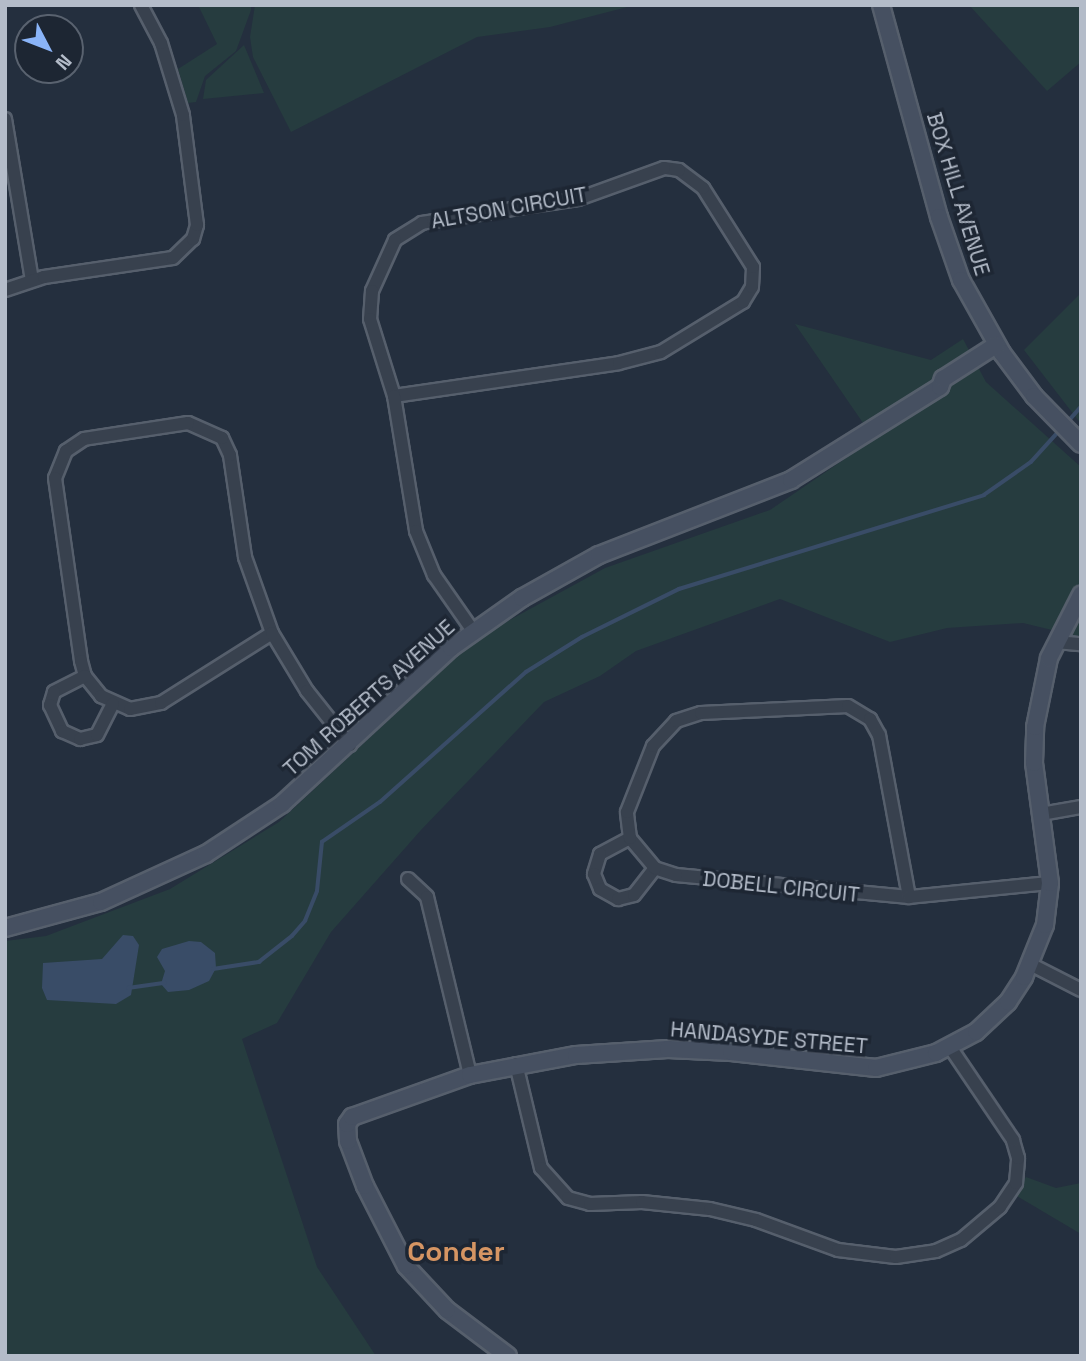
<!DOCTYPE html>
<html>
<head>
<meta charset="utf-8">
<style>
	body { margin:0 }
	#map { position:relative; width:1086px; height:1361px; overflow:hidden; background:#242f3e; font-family:"Space Grotesk",sans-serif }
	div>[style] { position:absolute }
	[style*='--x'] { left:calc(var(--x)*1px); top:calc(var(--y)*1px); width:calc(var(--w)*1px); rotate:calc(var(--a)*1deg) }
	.green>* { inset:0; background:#263c3f }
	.water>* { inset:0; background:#394c67 }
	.stream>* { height:3.5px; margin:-1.75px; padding:0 1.75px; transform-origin:1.75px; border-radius:1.75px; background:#394c67 }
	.roads { filter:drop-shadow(2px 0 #565f6c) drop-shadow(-2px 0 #565f6c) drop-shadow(0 2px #565f6c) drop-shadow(0 -2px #565f6c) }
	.street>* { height:12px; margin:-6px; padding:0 6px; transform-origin:6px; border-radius:6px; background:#38414e }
	.secondary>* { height:16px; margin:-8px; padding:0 8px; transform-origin:8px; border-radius:8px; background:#465061 }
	span { translate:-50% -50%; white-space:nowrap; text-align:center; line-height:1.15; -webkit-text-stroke:7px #1d2633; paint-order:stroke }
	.street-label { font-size:21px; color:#b4bcc9 }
	.district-label { font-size:28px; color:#d59563; font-weight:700 }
	.frame { position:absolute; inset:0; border:7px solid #b4bcc9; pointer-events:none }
	.north { position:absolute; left:14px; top:14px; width:70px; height:70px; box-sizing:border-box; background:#1d2633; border:2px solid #59626f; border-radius:50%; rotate:132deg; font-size:19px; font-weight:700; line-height:28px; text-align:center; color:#b4bcc9 }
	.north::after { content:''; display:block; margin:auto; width:24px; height:32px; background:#8ab4f8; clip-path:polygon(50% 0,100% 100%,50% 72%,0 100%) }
</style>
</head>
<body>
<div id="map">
	<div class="green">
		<div style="clip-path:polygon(198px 5px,251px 5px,251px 10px,236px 51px,205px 76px,196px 102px,188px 103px,178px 69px,217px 44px)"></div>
		<div style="clip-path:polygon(255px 5px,635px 5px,550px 27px,477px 37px,291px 132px,253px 57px,250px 37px)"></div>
		<div style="clip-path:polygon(969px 5px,1081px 5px,1081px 62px,1047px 91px)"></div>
		<div style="clip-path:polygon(244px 45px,264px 93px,203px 99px,206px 80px)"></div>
		<div style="clip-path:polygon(1081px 293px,1081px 424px,1024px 350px)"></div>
		<div style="clip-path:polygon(795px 324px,931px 360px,963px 339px,986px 382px,1081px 467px,1081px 637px,1023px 623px,947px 628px,890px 642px,780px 599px,636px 651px,600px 676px,544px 702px,421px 830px,331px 932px,277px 1023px,242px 1039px,317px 1267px,376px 1356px,5px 1356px,5px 941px,46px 936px,170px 889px,279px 822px,477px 638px,605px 568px,770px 510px,874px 439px)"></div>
		<div style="clip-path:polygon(1026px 1177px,1056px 1188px,1081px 1183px,1081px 1234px,1015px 1195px)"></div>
	</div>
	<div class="water">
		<div style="clip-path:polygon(123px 935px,133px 936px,139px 945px,131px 995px,116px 1004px,47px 1000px,42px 988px,43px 963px,102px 959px)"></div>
		<div style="clip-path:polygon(189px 941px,201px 942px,215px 953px,216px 968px,209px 981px,189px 990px,168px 992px,161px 984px,165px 971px,157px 957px,162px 949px)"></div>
	</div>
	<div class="stream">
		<div style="--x:1066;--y:424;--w:23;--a:-49"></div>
		<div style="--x:213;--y:969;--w:47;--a:-8.7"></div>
		<div style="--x:259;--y:962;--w:42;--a:-38.2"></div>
		<div style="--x:292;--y:936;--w:20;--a:-49"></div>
		<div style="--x:305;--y:921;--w:32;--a:-68"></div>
		<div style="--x:317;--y:891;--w:49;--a:-84.2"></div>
		<div style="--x:322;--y:842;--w:70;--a:-34.6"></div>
		<div style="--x:380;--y:802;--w:195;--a:-41.7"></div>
		<div style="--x:526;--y:672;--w:66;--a:-32"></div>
		<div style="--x:582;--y:637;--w:108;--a:-26.3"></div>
		<div style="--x:679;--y:589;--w:319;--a:-17.1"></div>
		<div style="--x:984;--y:495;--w:57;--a:-35.1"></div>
		<div style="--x:1031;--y:462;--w:43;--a:-47.8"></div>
		<div style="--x:128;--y:988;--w:37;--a:-8"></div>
	</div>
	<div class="roads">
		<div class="street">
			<div style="--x:5;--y:119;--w:163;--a:80.5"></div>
			<div style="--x:5;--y:290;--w:41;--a:-18.4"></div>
			<div style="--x:44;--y:277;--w:130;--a:-8.4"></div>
			<div style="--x:173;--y:258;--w:28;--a:-44"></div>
			<div style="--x:193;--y:239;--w:15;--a:-74"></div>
			<div style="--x:197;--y:225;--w:111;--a:-97.3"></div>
			<div style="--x:183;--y:115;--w:75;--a:-107"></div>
			<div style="--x:161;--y:43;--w:43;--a:-117.8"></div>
			<div style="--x:394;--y:396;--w:227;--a:-8.3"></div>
			<div style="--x:619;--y:363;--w:43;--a:-14.7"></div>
			<div style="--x:661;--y:352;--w:96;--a:-31.4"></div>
			<div style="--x:743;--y:302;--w:17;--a:-59"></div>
			<div style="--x:752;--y:287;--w:20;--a:-87"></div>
			<div style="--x:753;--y:267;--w:93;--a:-122.3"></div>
			<div style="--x:703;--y:188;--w:30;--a:-143"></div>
			<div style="--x:679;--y:170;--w:15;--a:-172"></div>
			<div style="--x:664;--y:168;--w:91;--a:160.2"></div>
			<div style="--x:578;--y:199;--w:158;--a:171.3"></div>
			<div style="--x:422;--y:223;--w:32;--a:148"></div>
			<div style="--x:395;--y:240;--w:56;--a:114.3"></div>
			<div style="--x:372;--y:291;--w:28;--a:94"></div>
			<div style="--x:370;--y:319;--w:81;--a:72.7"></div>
			<div style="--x:394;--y:396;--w:137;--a:80.7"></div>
			<div style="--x:416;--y:531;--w:48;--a:67.8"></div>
			<div style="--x:434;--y:575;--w:68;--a:55.1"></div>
			<div style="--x:272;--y:633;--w:81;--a:-109.6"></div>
			<div style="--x:245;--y:557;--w:103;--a:-98.4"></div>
			<div style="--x:230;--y:455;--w:19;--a:-115"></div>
			<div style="--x:222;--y:438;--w:37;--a:-156"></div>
			<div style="--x:188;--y:423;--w:105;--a:171.3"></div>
			<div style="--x:84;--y:439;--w:22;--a:146"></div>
			<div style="--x:66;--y:451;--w:29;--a:112"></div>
			<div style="--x:55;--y:478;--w:185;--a:81.9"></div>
			<div style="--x:81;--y:661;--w:16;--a:75"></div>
			<div style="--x:85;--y:676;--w:26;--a:51"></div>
			<div style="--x:101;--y:696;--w:32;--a:24"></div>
			<div style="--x:130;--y:709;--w:32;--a:-11"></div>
			<div style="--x:161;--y:703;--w:131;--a:-32.2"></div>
			<div style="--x:272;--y:633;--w:68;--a:58.9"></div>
			<div style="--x:307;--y:691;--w:69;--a:51.5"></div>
			<div style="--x:1056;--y:642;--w:25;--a:5"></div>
			<div style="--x:85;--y:676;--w:35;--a:153"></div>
			<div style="--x:54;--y:692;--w:14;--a:107"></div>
			<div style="--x:50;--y:705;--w:29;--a:65"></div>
			<div style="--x:62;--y:731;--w:20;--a:24"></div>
			<div style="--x:80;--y:739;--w:17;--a:-13"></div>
			<div style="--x:97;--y:735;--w:35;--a:-63"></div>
			<div style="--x:1041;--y:814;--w:41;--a:-9.9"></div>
			<div style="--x:630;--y:838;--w:34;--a:152"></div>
			<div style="--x:600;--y:854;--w:21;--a:107"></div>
			<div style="--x:594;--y:874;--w:16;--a:68"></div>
			<div style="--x:600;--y:889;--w:21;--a:29"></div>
			<div style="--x:618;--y:899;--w:16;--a:-14"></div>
			<div style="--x:634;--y:895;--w:34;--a:-52"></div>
			<div style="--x:408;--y:879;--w:26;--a:43"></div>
			<div style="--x:427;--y:897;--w:183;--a:76.4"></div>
			<div style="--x:909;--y:897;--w:234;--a:-174.6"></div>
			<div style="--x:676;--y:875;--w:22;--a:-162"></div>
			<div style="--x:655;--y:868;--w:39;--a:-130"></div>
			<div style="--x:630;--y:838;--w:26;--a:-97"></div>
			<div style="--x:627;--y:812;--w:71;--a:-68.5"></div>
			<div style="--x:653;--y:746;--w:34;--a:-47"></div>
			<div style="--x:676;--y:721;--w:26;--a:-18"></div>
			<div style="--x:701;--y:713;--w:147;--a:-2.7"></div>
			<div style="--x:848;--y:706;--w:26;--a:31"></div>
			<div style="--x:870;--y:719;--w:18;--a:61"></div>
			<div style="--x:879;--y:735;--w:165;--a:79.5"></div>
			<div style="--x:909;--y:897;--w:142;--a:-5.7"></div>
			<div style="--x:1030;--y:964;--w:57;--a:27"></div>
			<div style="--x:516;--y:1064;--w:107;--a:76.5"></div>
			<div style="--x:541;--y:1168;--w:40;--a:48"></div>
			<div style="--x:568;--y:1198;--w:23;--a:15"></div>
			<div style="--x:590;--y:1204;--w:52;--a:-2.2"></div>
			<div style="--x:642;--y:1202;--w:68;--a:5.9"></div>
			<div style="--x:710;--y:1209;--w:47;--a:13.4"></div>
			<div style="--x:756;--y:1220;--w:87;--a:20.1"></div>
			<div style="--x:838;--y:1250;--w:58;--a:6.9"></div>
			<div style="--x:896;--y:1257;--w:40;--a:-8.5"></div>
			<div style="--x:936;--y:1251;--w:27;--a:-24"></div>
			<div style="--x:961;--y:1240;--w:51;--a:-40.2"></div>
			<div style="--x:1000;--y:1207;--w:29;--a:-56"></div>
			<div style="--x:1016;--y:1183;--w:25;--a:-85"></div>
			<div style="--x:1018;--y:1158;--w:19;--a:-106"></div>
			<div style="--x:1013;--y:1140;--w:112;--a:-124.1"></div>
		</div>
		<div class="secondary">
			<div style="--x:881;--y:5;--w:220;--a:74.7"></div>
			<div style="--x:939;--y:217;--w:67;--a:70.8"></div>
			<div style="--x:961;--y:280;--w:84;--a:60.7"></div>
			<div style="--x:1002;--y:353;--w:54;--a:53.3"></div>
			<div style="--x:1034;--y:396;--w:67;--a:45.6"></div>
			<div style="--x:5;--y:928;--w:99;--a:-15.2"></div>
			<div style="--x:101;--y:902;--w:115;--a:-24.6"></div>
			<div style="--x:206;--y:854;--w:91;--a:-33.3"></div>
			<div style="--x:282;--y:804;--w:230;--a:-42.7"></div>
			<div style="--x:451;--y:648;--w:87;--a:-35.2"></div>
			<div style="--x:522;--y:598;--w:88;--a:-29.2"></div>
			<div style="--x:599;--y:555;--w:206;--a:-21.3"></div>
			<div style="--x:791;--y:480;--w:176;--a:-32"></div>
			<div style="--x:940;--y:387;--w:9;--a:-69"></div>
			<div style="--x:943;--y:379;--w:63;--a:-32.7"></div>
			<div style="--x:508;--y:1356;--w:76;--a:-143"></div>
			<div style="--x:447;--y:1310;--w:60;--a:-133"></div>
			<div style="--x:406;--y:1266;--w:90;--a:-117.1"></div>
			<div style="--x:365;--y:1186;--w:48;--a:-110.7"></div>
			<div style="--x:348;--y:1141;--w:17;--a:-93"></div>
			<div style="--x:347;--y:1124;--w:9;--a:-54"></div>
			<div style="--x:352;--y:1117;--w:125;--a:-19.6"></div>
			<div style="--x:470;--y:1075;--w:108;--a:-10.7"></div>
			<div style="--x:576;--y:1055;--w:92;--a:-3.7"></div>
			<div style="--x:668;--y:1049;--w:63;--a:2.7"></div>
			<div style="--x:731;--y:1052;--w:146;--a:6.3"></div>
			<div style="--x:876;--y:1068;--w:62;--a:-14"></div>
			<div style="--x:936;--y:1053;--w:45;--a:-27.7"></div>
			<div style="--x:976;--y:1032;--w:44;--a:-43.2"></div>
			<div style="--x:1008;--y:1002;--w:30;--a:-57"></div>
			<div style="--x:1024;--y:977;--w:56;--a:-68"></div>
			<div style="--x:1045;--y:925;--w:42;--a:-83.2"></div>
			<div style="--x:1050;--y:883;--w:121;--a:-97.6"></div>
			<div style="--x:1034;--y:763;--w:36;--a:-88"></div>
			<div style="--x:1035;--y:727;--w:70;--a:-78.5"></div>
			<div style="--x:1049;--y:658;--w:71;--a:-63.1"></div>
		</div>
	</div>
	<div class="street-label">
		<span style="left:958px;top:194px;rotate:73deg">BOX HILL AVENUE</span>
		<span style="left:509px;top:208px;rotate:-10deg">ALTSON CIRCUIT</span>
		<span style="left:369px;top:698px;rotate:-42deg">TOM ROBERTS AVENUE</span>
		<span style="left:781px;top:887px;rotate:6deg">DOBELL CIRCUIT</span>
		<span style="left:769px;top:1038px;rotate:5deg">HANDASYDE STREET</span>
	</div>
	<div class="district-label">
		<span style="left:456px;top:1251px">Conder</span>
	</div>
	<div class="frame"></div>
	<div class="north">N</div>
</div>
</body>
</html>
